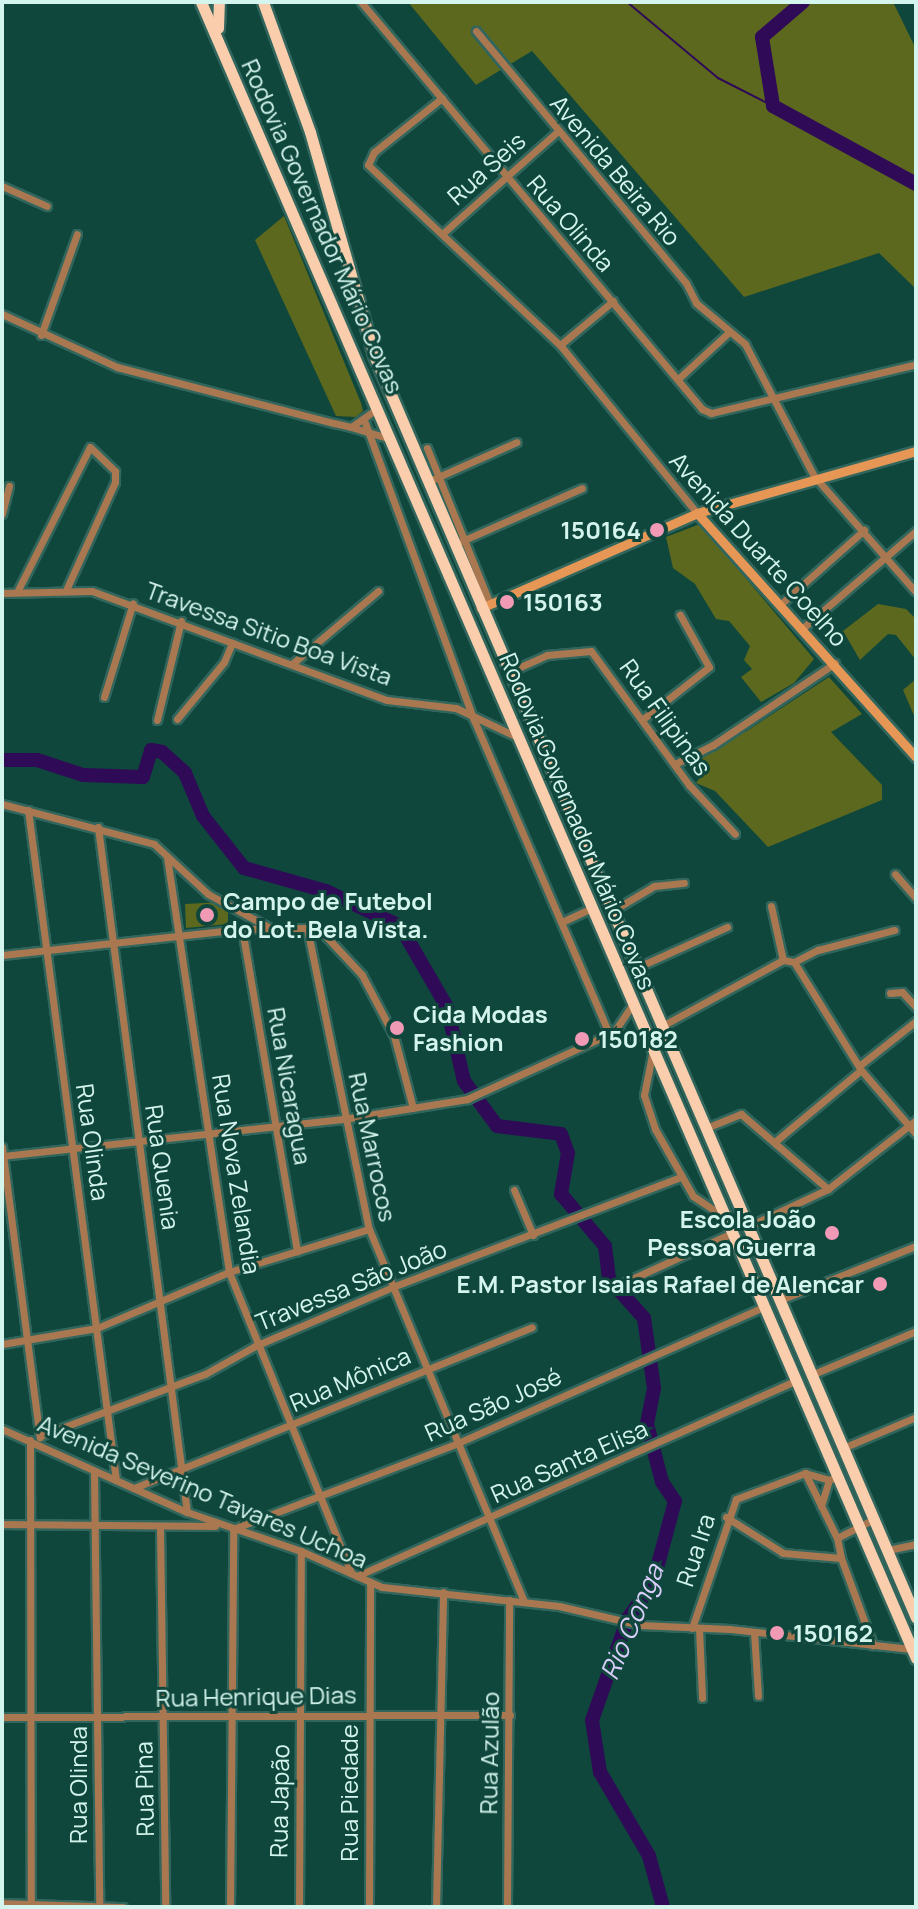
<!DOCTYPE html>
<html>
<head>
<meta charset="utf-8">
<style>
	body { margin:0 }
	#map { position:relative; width:918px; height:1909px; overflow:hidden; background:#0f473d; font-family:Manrope,sans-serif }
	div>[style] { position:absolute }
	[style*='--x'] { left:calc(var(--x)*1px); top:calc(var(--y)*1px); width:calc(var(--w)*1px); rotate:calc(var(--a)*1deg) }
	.green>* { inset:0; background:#5b681d }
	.stream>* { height:2px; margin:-1px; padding:0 1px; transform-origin:1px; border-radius:1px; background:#2f0a57 }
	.river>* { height:14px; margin:-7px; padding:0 7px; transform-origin:7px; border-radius:7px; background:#2f0a57 }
	.roads { filter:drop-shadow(2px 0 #32665d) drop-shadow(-2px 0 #32665d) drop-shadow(0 2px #32665d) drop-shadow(0 -2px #32665d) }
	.minor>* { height:7px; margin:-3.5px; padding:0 3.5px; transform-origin:3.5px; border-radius:3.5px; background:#aa7850 }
	.secondary>* { height:9px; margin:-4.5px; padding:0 4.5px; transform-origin:4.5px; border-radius:4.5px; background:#e69755 }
	.trunk>* { height:11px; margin:-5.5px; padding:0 5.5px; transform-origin:5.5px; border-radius:5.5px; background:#facead }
	.dots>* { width:22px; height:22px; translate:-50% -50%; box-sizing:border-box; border:4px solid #0f473d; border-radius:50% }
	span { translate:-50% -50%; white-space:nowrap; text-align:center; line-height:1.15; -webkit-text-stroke:6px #0f473d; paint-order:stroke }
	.street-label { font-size:24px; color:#d4f5ed }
	.poi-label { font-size:24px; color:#d4f5ed; font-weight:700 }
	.right { translate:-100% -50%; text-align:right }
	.left { translate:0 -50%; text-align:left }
	.water-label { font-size:26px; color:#dacdf9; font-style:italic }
	.frame { position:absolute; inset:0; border:4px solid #d4f5ed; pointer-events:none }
</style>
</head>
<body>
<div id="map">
	<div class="green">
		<div style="clip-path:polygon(408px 2px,893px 2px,916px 49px,916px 289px,879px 253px,744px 297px,532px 51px,476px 85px)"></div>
		<div style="clip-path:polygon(284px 216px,361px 403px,363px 411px,356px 417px,336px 416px,255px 240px)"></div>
		<div style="clip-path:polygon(700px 524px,814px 659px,794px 683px,761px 702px,741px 677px,752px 669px,744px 660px,750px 646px,729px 621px,716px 619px,695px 584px,673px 568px,666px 537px)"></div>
		<div style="clip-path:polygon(878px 604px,906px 609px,916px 619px,916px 660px,896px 635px,888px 634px,860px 660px,843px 631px)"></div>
		<div style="clip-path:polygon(829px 677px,862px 714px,831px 732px,882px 785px,882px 800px,768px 847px,715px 791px,696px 783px,706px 770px,692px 756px,747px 731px)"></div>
		<div style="clip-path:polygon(916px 679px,916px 720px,903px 690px)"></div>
		<div style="clip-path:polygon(222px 902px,228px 906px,228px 924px,186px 928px,185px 904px)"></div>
	</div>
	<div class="stream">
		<div style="--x:627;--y:2;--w:119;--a:39.9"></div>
		<div style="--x:718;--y:78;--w:62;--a:27"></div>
	</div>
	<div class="river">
		<div style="--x:803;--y:2;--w:54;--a:139.5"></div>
		<div style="--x:762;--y:37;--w:70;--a:80.9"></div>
		<div style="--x:773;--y:106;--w:163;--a:28.6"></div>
		<div style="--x:2;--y:760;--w:35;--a:0"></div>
		<div style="--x:37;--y:760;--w:48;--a:18.1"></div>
		<div style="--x:83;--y:775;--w:60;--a:1.9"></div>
		<div style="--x:143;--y:777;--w:28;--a:-73"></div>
		<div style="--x:151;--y:750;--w:11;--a:10"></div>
		<div style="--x:162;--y:752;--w:31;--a:42"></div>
		<div style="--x:185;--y:773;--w:47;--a:67.3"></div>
		<div style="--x:203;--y:816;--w:66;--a:51.7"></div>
		<div style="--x:244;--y:868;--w:85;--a:15.7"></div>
		<div style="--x:326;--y:891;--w:82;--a:25.3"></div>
		<div style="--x:400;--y:926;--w:94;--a:59.9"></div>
		<div style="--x:447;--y:1007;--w:76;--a:77.1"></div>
		<div style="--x:464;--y:1081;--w:56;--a:53.7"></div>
		<div style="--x:497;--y:1126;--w:64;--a:7.1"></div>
		<div style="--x:561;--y:1134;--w:20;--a:70"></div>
		<div style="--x:568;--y:1153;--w:42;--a:99.7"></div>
		<div style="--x:561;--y:1194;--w:68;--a:49.8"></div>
		<div style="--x:605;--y:1246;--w:33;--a:83"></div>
		<div style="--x:609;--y:1279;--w:52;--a:48.1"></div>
		<div style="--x:644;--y:1318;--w:71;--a:81.9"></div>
		<div style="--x:654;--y:1388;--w:37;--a:101"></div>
		<div style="--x:647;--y:1424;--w:60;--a:75.5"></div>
		<div style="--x:662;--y:1482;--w:23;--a:56"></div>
		<div style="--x:675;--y:1501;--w:85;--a:105"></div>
		<div style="--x:653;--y:1583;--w:43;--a:125.5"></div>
		<div style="--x:628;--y:1618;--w:108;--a:109.4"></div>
		<div style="--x:592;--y:1720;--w:53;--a:81.3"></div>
		<div style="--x:600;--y:1772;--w:97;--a:59.7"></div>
		<div style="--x:649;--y:1856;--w:53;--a:74.6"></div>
	</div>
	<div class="roads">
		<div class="minor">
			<div style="--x:361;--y:2;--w:531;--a:50.04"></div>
			<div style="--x:702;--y:409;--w:10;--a:24"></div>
			<div style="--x:711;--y:413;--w:211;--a:-13.4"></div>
			<div style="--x:476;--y:31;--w:328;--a:50.2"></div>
			<div style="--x:686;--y:283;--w:22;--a:63"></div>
			<div style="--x:696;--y:303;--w:64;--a:39.9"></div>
			<div style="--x:745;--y:344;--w:149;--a:62.4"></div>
			<div style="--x:814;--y:476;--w:153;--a:48.7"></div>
			<div style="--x:442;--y:98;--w:87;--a:141.5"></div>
			<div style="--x:374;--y:152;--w:14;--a:115"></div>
			<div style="--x:368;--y:165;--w:263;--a:43.2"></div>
			<div style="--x:560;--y:345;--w:217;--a:50.8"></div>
			<div style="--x:2;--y:186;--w:49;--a:24"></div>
			<div style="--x:442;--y:234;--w:154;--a:-41.6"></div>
			<div style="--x:2;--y:314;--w:127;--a:24.7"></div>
			<div style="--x:117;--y:367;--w:224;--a:14.5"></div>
			<div style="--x:334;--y:423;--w:17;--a:13"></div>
			<div style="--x:351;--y:427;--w:33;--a:-35"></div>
			<div style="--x:41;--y:335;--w:107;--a:-70.4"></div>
			<div style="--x:560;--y:345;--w:69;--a:-39.7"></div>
			<div style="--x:678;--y:379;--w:68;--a:-42.6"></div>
			<div style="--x:364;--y:420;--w:320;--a:69.9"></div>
			<div style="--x:474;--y:720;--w:342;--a:66.7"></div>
			<div style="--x:351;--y:427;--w:42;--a:16.7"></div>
			<div style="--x:427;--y:448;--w:168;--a:68"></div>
			<div style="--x:427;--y:482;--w:98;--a:-24"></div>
			<div style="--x:2;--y:514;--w:29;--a:-76"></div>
			<div style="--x:462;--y:541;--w:131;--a:-23.8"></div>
			<div style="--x:17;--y:592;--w:162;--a:-63.3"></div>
			<div style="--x:90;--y:447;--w:35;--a:44"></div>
			<div style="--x:115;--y:471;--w:11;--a:90"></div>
			<div style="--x:115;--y:482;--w:116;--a:114.4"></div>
			<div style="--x:2;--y:593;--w:90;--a:-1.3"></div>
			<div style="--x:92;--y:591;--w:314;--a:20.3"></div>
			<div style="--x:387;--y:700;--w:69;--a:6.6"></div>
			<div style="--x:456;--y:708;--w:68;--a:25.4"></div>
			<div style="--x:782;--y:603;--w:110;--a:-41.7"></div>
			<div style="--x:804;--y:627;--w:148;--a:-40.6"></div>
			<div style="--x:292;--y:664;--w:113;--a:-40.3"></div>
			<div style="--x:509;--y:672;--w:42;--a:-24.1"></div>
			<div style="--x:547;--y:655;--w:44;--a:-5.2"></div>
			<div style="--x:591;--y:651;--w:166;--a:53.8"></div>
			<div style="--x:689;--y:785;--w:67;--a:46.8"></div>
			<div style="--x:104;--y:697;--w:98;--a:-72.9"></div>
			<div style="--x:177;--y:719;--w:74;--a:-50.5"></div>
			<div style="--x:224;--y:662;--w:21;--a:-67"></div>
			<div style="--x:643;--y:719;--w:84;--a:-38.2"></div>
			<div style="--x:709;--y:667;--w:60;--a:-119.1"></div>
			<div style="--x:157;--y:720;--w:102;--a:-76.4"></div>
			<div style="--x:675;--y:764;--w:42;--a:-26.6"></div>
			<div style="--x:713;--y:745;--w:147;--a:-33.9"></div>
			<div style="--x:2;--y:804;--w:157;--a:14.7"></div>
			<div style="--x:154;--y:844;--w:74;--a:42.8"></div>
			<div style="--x:208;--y:894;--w:71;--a:28.7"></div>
			<div style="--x:28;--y:810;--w:676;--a:82.52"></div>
			<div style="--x:98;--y:827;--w:691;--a:82.6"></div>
			<div style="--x:167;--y:857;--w:420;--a:81.5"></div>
			<div style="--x:229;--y:1272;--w:325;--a:67.9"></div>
			<div style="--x:895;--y:874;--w:32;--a:49"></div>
			<div style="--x:771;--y:906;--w:55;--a:77.5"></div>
			<div style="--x:612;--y:911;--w:49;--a:-30.8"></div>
			<div style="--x:654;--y:886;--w:30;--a:-6"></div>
			<div style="--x:564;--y:921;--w:31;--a:-25"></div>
			<div style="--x:307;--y:928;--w:17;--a:17"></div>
			<div style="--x:323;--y:933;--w:57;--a:47.1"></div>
			<div style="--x:362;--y:975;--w:69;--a:62.3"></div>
			<div style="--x:394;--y:1036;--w:74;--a:75.2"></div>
			<div style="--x:242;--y:929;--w:327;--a:80.3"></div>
			<div style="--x:2;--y:955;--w:241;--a:-6.2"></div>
			<div style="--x:242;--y:929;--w:65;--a:-0.9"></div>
			<div style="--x:307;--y:928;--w:307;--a:78.4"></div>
			<div style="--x:369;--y:1229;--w:403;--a:67.4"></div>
			<div style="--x:794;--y:962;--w:127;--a:58.2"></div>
			<div style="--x:861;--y:1070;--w:84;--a:49.3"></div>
			<div style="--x:794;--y:962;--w:27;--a:-27"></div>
			<div style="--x:818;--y:950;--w:79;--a:-14.7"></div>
			<div style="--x:636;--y:968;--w:100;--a:-24.3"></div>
			<div style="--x:890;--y:993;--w:12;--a:-5"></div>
			<div style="--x:902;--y:992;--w:21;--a:47"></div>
			<div style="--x:662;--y:1026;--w:138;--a:-28.6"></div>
			<div style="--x:783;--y:960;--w:11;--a:10"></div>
			<div style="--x:614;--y:1032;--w:34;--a:-56"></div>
			<div style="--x:614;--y:1032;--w:34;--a:10"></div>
			<div style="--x:653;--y:1050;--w:46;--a:101.3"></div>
			<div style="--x:644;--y:1095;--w:36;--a:72"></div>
			<div style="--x:655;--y:1129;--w:77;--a:60.4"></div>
			<div style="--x:693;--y:1196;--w:37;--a:34"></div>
			<div style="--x:859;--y:1066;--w:73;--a:-38.3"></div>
			<div style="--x:706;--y:1128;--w:38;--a:-22"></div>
			<div style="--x:741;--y:1114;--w:115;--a:40.8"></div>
			<div style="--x:777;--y:1140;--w:109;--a:-39.8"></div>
			<div style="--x:2;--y:1147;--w:293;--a:82.6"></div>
			<div style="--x:2;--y:1156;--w:344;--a:-6.2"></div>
			<div style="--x:344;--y:1119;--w:125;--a:-9.2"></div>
			<div style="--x:467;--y:1099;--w:162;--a:-24.5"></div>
			<div style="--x:514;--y:1190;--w:49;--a:67.1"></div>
			<div style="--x:749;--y:1226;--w:87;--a:-25.1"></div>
			<div style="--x:828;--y:1189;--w:112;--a:-38.1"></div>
			<div style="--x:623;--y:1283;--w:120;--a:-24.6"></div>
			<div style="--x:780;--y:1300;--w:146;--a:-21.7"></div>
			<div style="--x:2;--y:1344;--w:96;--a:-9.6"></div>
			<div style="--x:97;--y:1328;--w:143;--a:-23"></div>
			<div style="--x:229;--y:1272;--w:146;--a:-17.1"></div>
			<div style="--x:811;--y:1375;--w:114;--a:-22.7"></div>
			<div style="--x:2;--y:1429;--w:203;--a:24.2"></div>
			<div style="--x:187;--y:1512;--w:120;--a:18.9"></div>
			<div style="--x:301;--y:1551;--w:89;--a:24"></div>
			<div style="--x:382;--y:1587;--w:178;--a:6.1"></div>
			<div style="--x:559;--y:1606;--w:83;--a:13.2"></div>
			<div style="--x:640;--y:1625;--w:90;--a:2.5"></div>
			<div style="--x:730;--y:1629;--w:183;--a:6.3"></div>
			<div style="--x:40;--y:1436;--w:176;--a:-20.6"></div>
			<div style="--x:205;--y:1374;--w:57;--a:-29.2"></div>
			<div style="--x:255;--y:1346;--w:152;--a:-23.2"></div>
			<div style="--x:395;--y:1286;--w:305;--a:-20.9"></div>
			<div style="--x:30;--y:1440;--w:465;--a:89.9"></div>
			<div style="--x:843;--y:1448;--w:79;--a:-23"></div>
			<div style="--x:94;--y:1472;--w:434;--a:89.3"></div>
			<div style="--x:805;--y:1473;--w:72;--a:63.8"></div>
			<div style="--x:134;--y:1488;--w:429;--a:-22"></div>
			<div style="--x:821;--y:1506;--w:27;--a:-73"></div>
			<div style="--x:726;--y:1517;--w:67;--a:32.3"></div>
			<div style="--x:783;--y:1553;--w:58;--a:4.9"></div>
			<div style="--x:841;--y:1558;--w:20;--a:-101"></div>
			<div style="--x:837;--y:1538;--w:42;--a:-27.2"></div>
			<div style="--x:2;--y:1524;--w:213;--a:0.5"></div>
			<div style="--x:160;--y:1527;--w:380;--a:89.2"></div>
			<div style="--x:888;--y:1550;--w:29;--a:-12"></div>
			<div style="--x:841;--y:1558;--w:93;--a:69.8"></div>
			<div style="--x:357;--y:1576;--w:482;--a:-24"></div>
			<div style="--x:692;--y:1628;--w:136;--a:-71.2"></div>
			<div style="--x:736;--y:1499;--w:74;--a:-20.6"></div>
			<div style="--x:805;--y:1473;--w:25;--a:16"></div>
			<div style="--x:829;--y:1480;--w:10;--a:-24"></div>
			<div style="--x:699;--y:1628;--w:70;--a:87.5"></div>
			<div style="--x:754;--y:1632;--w:64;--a:86.4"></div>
			<div style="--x:2;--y:1717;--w:508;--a:-0.23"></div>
			<div style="--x:2;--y:1903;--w:121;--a:1.9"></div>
			<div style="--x:230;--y:1907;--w:378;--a:-89.5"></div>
			<div style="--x:233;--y:1529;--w:241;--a:-20.9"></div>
			<div style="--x:458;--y:1443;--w:336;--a:-24"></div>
			<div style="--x:299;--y:1907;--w:356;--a:-89.7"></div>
			<div style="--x:369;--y:1907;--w:323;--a:-89.8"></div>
			<div style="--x:436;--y:1907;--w:315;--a:-88.7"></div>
			<div style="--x:507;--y:1907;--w:307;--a:-89.6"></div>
		</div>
		<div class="secondary">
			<div style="--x:697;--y:513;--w:328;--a:48.1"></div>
			<div style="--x:481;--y:608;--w:236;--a:-23.7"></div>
			<div style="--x:697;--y:513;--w:228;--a:-15.8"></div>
		</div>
		<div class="trunk">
			<div style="--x:201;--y:2;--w:1804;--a:66.65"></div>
			<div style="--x:263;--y:2;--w:138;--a:70.1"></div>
			<div style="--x:310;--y:132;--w:232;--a:74"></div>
			<div style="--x:374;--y:355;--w:1374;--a:66.77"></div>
			<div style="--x:218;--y:28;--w:26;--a:-88"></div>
		</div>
	</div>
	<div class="dots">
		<div style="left:657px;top:530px;background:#f09ab6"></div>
		<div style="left:507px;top:602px;background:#f09ab6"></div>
		<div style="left:207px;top:915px;background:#f09ab6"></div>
		<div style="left:397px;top:1028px;background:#f09ab6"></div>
		<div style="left:582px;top:1039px;background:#f09ab6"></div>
		<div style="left:832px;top:1233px;background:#f09ab6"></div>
		<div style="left:880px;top:1284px;background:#f09ab6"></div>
		<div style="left:777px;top:1633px;background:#f09ab6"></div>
	</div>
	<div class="street-label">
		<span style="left:486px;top:168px;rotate:-42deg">Rua Seis</span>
		<span style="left:616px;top:170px;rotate:50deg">Avenida Beira Rio</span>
		<span style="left:571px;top:223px;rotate:49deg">Rua Olinda</span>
		<span style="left:323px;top:226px;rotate:66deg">Rodovia Governador Mário Covas</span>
		<span style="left:759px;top:549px;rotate:48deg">Avenida Duarte Coelho</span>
		<span style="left:269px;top:633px;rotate:20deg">Travessa Sitio Boa Vista</span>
		<span style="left:666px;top:717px;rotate:54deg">Rua Filipinas</span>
		<span style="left:578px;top:821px;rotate:67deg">Rodovia Governador Mário Covas</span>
		<span style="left:290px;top:1086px;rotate:80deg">Rua Nicaragua</span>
		<span style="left:93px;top:1142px;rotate:82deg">Rua Olinda</span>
		<span style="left:373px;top:1147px;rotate:78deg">Rua Marrocos</span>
		<span style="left:163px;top:1167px;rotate:82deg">Rua Quenia</span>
		<span style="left:237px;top:1174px;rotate:81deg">Rua Nova Zelandia</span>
		<span style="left:351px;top:1285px;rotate:-22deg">Travessa São João</span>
		<span style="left:350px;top:1379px;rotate:-23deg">Rua Mônica</span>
		<span style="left:493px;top:1404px;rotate:-24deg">Rua São José</span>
		<span style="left:569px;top:1461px;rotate:-24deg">Rua Santa Elisa</span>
		<span style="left:203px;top:1491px;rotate:23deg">Avenida Severino Tavares Uchoa</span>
		<span style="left:695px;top:1550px;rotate:-72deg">Rua Ira</span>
		<span style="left:256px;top:1696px;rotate:-1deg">Rua Henrique Dias</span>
		<span style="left:489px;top:1753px;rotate:-89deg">Rua Azulão</span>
		<span style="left:78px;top:1785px;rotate:-90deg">Rua Olinda</span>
		<span style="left:144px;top:1789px;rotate:-91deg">Rua Pina</span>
		<span style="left:349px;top:1793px;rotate:-90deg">Rua Piedade</span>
		<span style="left:279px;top:1801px;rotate:-89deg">Rua Japão</span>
	</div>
	<div class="poi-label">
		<span class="right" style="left:641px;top:530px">150164</span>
		<span class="left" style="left:523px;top:602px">150163</span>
		<span class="left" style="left:223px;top:915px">Campo de Futebol<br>do Lot. Bela Vista.</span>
		<span class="left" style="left:413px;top:1028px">Cida Modas<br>Fashion</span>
		<span class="left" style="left:598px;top:1039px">150182</span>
		<span class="right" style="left:816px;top:1233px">Escola João<br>Pessoa Guerra</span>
		<span class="right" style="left:864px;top:1284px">E.M. Pastor Isaias Rafael de Alencar</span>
		<span class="left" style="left:793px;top:1633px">150162</span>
	</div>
	<div class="water-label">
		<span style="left:632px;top:1622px;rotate:-67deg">Rio Conga</span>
	</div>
	<div class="frame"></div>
</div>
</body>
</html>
